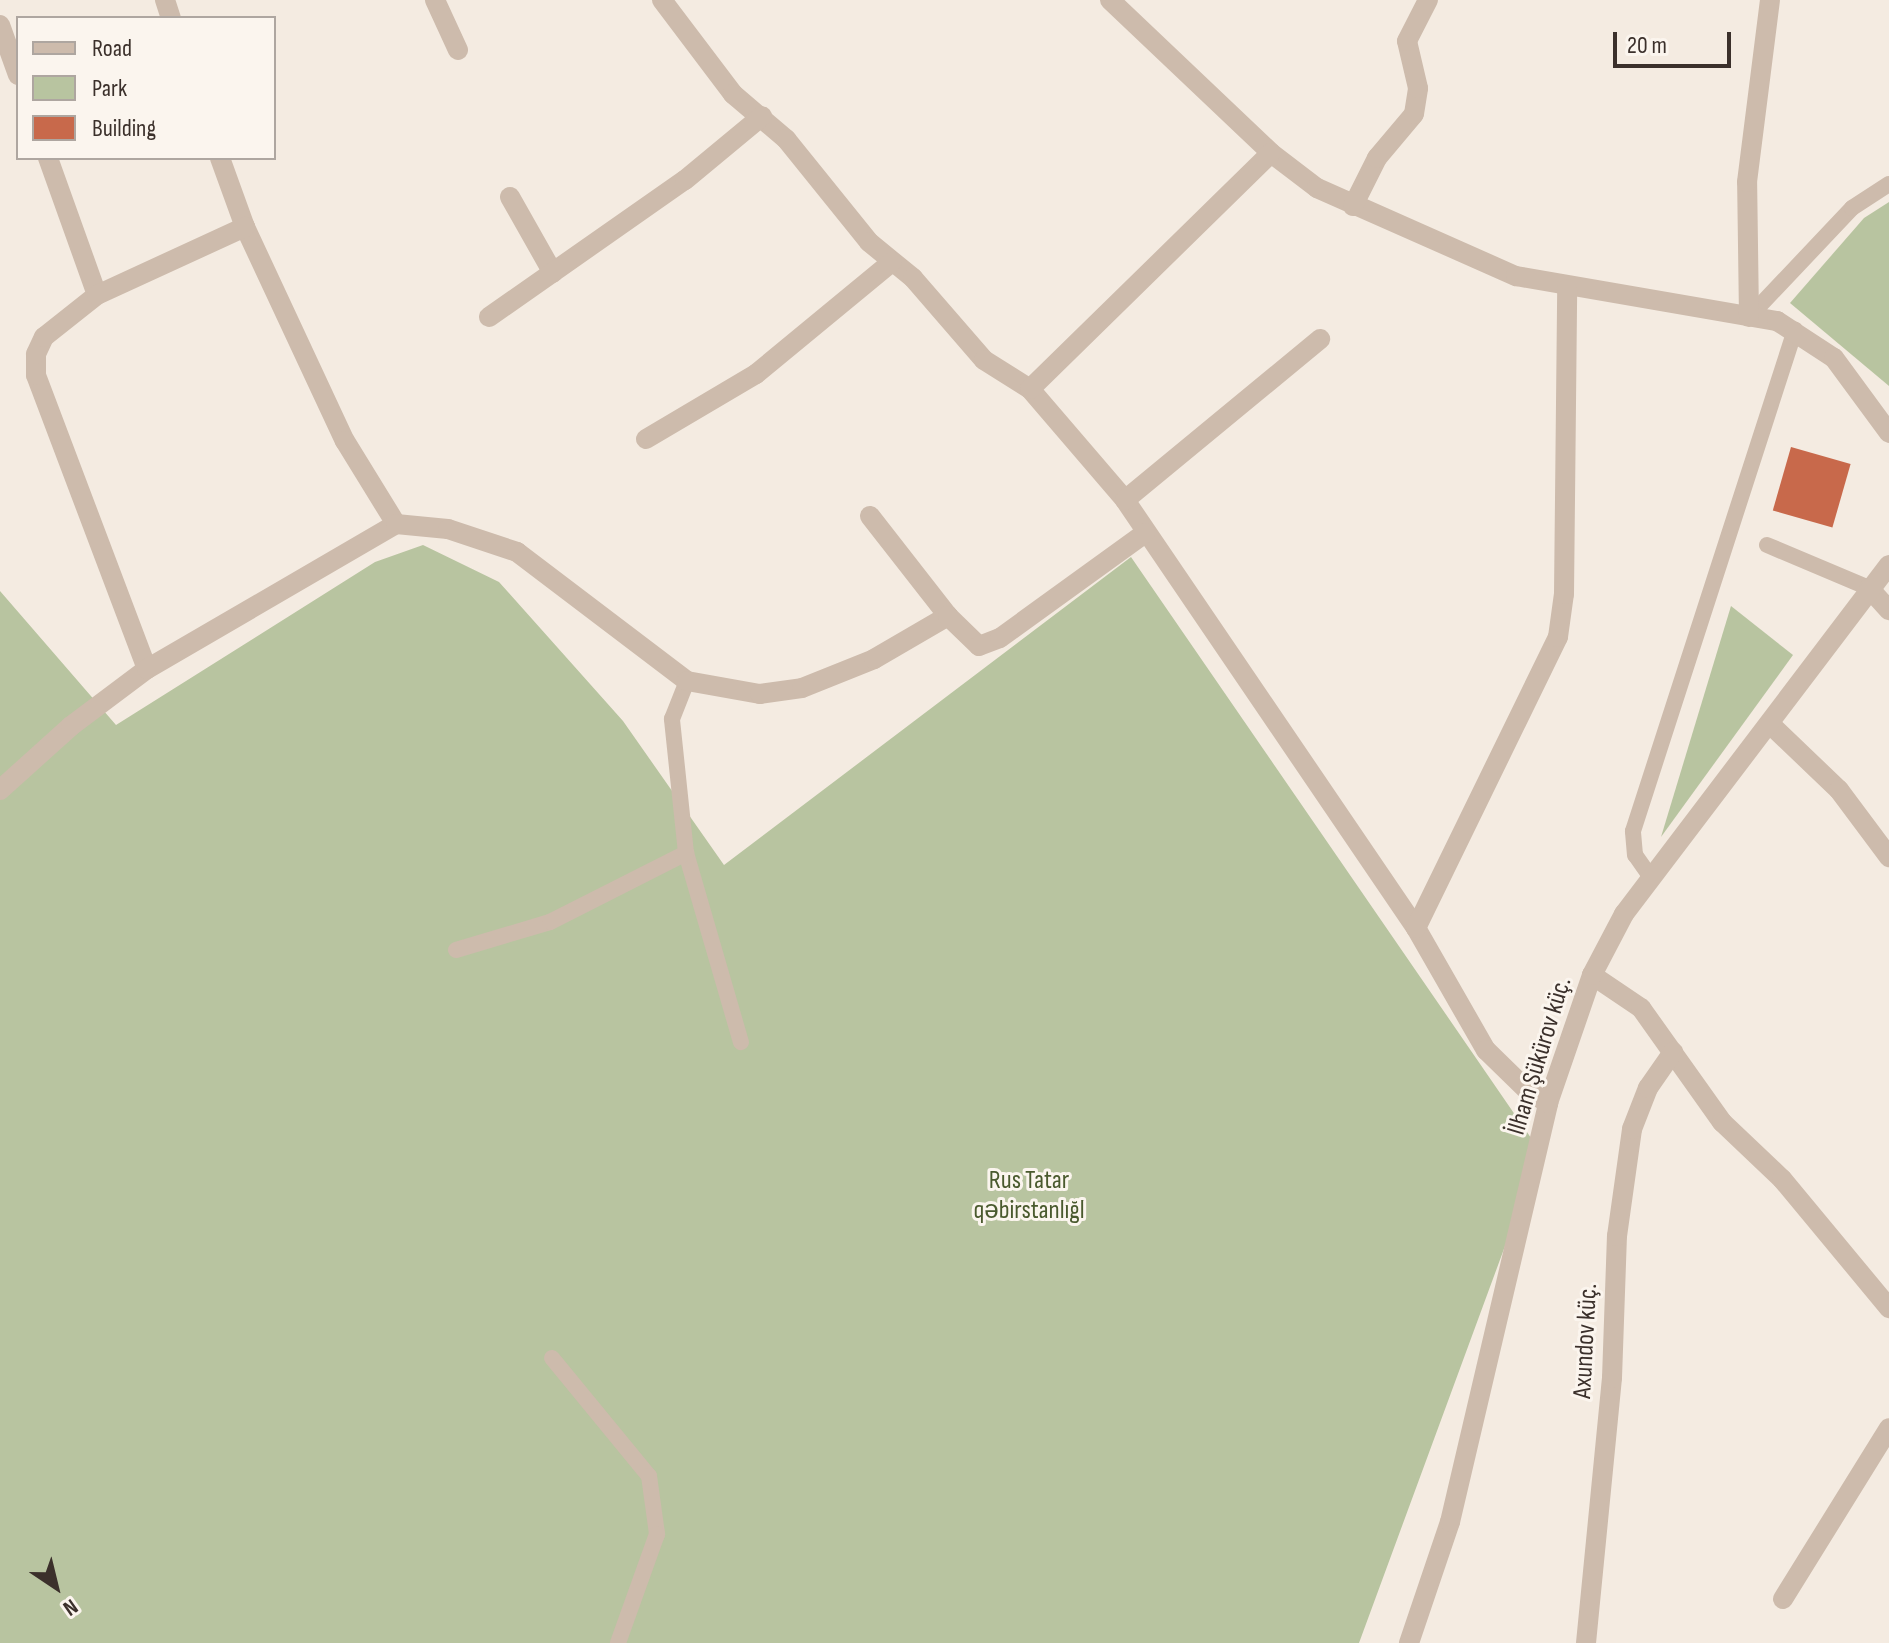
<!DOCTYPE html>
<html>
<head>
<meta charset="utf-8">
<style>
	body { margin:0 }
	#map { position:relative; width:1889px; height:1643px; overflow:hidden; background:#f4ebe1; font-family:"Sofia Sans Condensed",sans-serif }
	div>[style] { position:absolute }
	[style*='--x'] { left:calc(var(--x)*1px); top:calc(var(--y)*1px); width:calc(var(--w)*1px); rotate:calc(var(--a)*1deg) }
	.green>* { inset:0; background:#b8c4a0 }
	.building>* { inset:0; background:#c8694b; transform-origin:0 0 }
	.service>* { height:16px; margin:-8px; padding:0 8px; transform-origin:8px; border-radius:8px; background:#cdbbac }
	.minor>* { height:20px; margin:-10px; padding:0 10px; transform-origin:10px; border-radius:10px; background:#cdbbac }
	.tertiary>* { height:20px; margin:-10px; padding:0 10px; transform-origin:10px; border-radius:10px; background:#cdbbac }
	span { translate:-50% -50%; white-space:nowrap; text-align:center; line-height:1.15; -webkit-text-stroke:6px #fbf5ee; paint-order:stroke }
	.street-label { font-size:26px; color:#3b302b }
	.park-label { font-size:26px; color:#4a5a2e }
	.legend { position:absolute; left:16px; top:16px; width:260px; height:144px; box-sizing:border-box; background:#fbf5ee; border:2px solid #aea6a0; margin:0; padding:10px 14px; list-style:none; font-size:24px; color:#3b302b }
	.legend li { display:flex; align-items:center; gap:16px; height:40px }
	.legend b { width:40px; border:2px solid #aea6a0 }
	.north { position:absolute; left:16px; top:1547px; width:80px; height:80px; -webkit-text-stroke:6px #fbf5ee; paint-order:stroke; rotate:145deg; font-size:22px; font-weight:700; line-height:32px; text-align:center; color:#3b302b }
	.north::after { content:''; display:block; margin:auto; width:28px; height:36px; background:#3b302b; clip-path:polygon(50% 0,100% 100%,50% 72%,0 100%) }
	.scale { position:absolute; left:1613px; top:32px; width:118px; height:36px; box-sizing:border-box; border:4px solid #3b302b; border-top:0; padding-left:10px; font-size:24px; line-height:28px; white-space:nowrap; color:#3b302b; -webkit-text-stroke:6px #fbf5ee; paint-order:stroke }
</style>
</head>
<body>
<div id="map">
	<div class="green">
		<div style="clip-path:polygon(1889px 202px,1889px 386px,1790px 303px,1864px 218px)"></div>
		<div style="clip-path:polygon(423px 545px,499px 582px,623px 721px,724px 865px,1131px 557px,1540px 1151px,1359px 1643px,0 1643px,0 591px,116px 725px,375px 562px)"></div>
		<div style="clip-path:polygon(1731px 606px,1793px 655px,1661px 837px)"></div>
	</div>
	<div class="building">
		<div style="left:1791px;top:447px;width:62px;height:66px;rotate:16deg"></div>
	</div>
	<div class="service">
		<div style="--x:1749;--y:317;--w:150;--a:-46.6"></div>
		<div style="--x:1852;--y:208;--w:44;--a:-33"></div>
		<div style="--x:1767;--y:545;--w:111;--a:22.9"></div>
		<div style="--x:686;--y:853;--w:197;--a:73.8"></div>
		<div style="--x:1652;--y:879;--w:29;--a:-125"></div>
		<div style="--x:1635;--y:855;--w:24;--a:-95"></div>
		<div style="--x:1633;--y:831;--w:527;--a:-72.08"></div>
		<div style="--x:456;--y:950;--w:98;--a:-16.6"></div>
		<div style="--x:550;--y:922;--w:153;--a:-26.9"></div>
		<div style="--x:686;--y:853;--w:135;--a:-96"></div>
		<div style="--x:672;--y:719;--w:41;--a:-68.5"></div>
		<div style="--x:552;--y:1358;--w:153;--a:50.6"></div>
		<div style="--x:649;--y:1476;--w:59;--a:82.1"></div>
		<div style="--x:657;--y:1534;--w:116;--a:109.7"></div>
	</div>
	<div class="minor">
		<div style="--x:165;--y:0;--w:19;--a:72"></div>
		<div style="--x:435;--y:0;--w:55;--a:65.3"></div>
		<div style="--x:662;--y:0;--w:118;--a:52.9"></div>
		<div style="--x:733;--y:94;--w:70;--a:40.3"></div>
		<div style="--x:786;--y:139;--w:132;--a:51.1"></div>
		<div style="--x:869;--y:242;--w:57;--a:39.3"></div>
		<div style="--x:913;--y:278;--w:108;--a:49.1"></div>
		<div style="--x:984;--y:360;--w:54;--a:32.2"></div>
		<div style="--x:1030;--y:389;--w:146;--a:49.4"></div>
		<div style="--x:1125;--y:500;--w:518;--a:55.79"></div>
		<div style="--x:1416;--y:928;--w:141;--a:60.2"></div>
		<div style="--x:1486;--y:1050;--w:57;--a:44.3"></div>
		<div style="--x:1527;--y:1090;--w:25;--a:32"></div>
		<div style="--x:1110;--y:0;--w:222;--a:43.5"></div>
		<div style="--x:1271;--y:153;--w:58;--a:37.3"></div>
		<div style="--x:1317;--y:188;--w:218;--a:23.9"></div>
		<div style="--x:1516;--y:276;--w:265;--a:9.8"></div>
		<div style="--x:1777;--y:321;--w:68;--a:33"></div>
		<div style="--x:1834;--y:358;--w:93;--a:53.7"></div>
		<div style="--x:0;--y:25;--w:53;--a:70.2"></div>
		<div style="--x:48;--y:158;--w:145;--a:70.3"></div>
		<div style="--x:220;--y:158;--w:73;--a:70.1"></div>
		<div style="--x:245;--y:227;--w:236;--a:65"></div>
		<div style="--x:345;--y:441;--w:97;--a:58.4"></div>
		<div style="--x:510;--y:197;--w:87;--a:60.5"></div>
		<div style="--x:1353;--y:206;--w:54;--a:-63.4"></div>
		<div style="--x:1377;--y:158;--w:57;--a:-49.9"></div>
		<div style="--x:1414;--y:114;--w:26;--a:-81"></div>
		<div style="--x:1418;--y:88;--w:48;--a:-103.2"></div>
		<div style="--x:1407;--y:41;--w:46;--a:-62.9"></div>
		<div style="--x:489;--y:317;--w:239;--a:-35"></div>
		<div style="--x:685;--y:180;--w:100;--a:-39.7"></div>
		<div style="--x:1749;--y:317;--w:135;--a:-90.8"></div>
		<div style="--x:1747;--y:182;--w:183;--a:-82.8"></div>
		<div style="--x:1030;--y:389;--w:337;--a:-44.4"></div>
		<div style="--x:646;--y:439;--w:128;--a:-30.6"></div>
		<div style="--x:756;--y:374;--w:176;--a:-39.5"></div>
		<div style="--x:1125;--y:500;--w:253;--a:-39.5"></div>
		<div style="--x:870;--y:516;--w:127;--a:52"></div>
		<div style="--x:1869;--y:588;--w:30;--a:48"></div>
		<div style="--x:147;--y:669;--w:314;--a:-110.7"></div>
		<div style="--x:36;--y:375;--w:21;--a:-90"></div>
		<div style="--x:36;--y:354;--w:19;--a:-65"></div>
		<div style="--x:44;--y:337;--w:68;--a:-38.4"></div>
		<div style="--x:97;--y:295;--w:163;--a:-24.7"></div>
		<div style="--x:1771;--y:725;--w:94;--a:43.7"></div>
		<div style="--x:1839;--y:790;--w:84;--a:53.3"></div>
		<div style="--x:0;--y:790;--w:96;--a:-42"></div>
		<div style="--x:71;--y:726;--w:95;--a:-36.9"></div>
		<div style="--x:147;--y:669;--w:288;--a:-30.2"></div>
		<div style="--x:396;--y:524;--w:52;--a:5.5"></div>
		<div style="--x:448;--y:529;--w:73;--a:18.4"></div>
		<div style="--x:517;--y:552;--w:213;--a:37.2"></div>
		<div style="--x:687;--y:681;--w:74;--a:10.1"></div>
		<div style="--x:760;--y:694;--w:42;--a:-8.1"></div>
		<div style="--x:802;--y:688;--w:78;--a:-21.9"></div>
		<div style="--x:874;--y:659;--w:86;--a:-30.2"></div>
		<div style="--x:948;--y:616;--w:43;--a:44.1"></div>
		<div style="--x:979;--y:646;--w:22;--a:-21"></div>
		<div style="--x:1000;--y:638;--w:179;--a:-35.9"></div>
		<div style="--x:1416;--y:928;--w:324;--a:-64"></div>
		<div style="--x:1558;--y:637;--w:43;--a:-82.1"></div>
		<div style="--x:1564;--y:594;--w:305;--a:-89.4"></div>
		<div style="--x:1592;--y:975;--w:59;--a:34"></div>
		<div style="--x:1641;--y:1008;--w:140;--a:54.6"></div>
		<div style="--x:1722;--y:1122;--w:83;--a:43.5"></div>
		<div style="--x:1782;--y:1179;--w:168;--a:50.3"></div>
		<div style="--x:1783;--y:1599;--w:201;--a:-58.2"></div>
		<div style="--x:1586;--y:1643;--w:266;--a:-84.4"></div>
		<div style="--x:1612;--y:1378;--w:142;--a:-88"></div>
		<div style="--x:1617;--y:1236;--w:108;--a:-82"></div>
		<div style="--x:1632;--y:1129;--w:44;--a:-68.7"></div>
		<div style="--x:1648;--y:1088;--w:44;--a:-55.2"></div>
	</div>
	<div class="tertiary">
		<div style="--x:1409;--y:1643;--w:128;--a:-71.3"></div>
		<div style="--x:1450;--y:1522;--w:430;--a:-76.8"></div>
		<div style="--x:1548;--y:1103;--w:135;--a:-71"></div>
		<div style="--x:1592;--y:975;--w:69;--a:-62.3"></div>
		<div style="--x:1624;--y:914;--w:438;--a:-52.8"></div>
	</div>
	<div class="street-label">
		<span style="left:1540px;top:1056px;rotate:-73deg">İlham Şükürov küç.</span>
		<span style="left:1586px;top:1341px;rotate:-87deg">Axundov küç.</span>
	</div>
	<div class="park-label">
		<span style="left:1029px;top:1196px">Rus Tatar<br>qəbirstanlığl</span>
	</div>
	<ul class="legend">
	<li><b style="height:10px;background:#cdbbac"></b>Road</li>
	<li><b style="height:22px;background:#b8c4a0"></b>Park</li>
	<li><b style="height:22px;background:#c8694b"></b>Building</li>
	</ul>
	<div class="north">N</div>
	<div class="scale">20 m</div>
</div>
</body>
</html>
